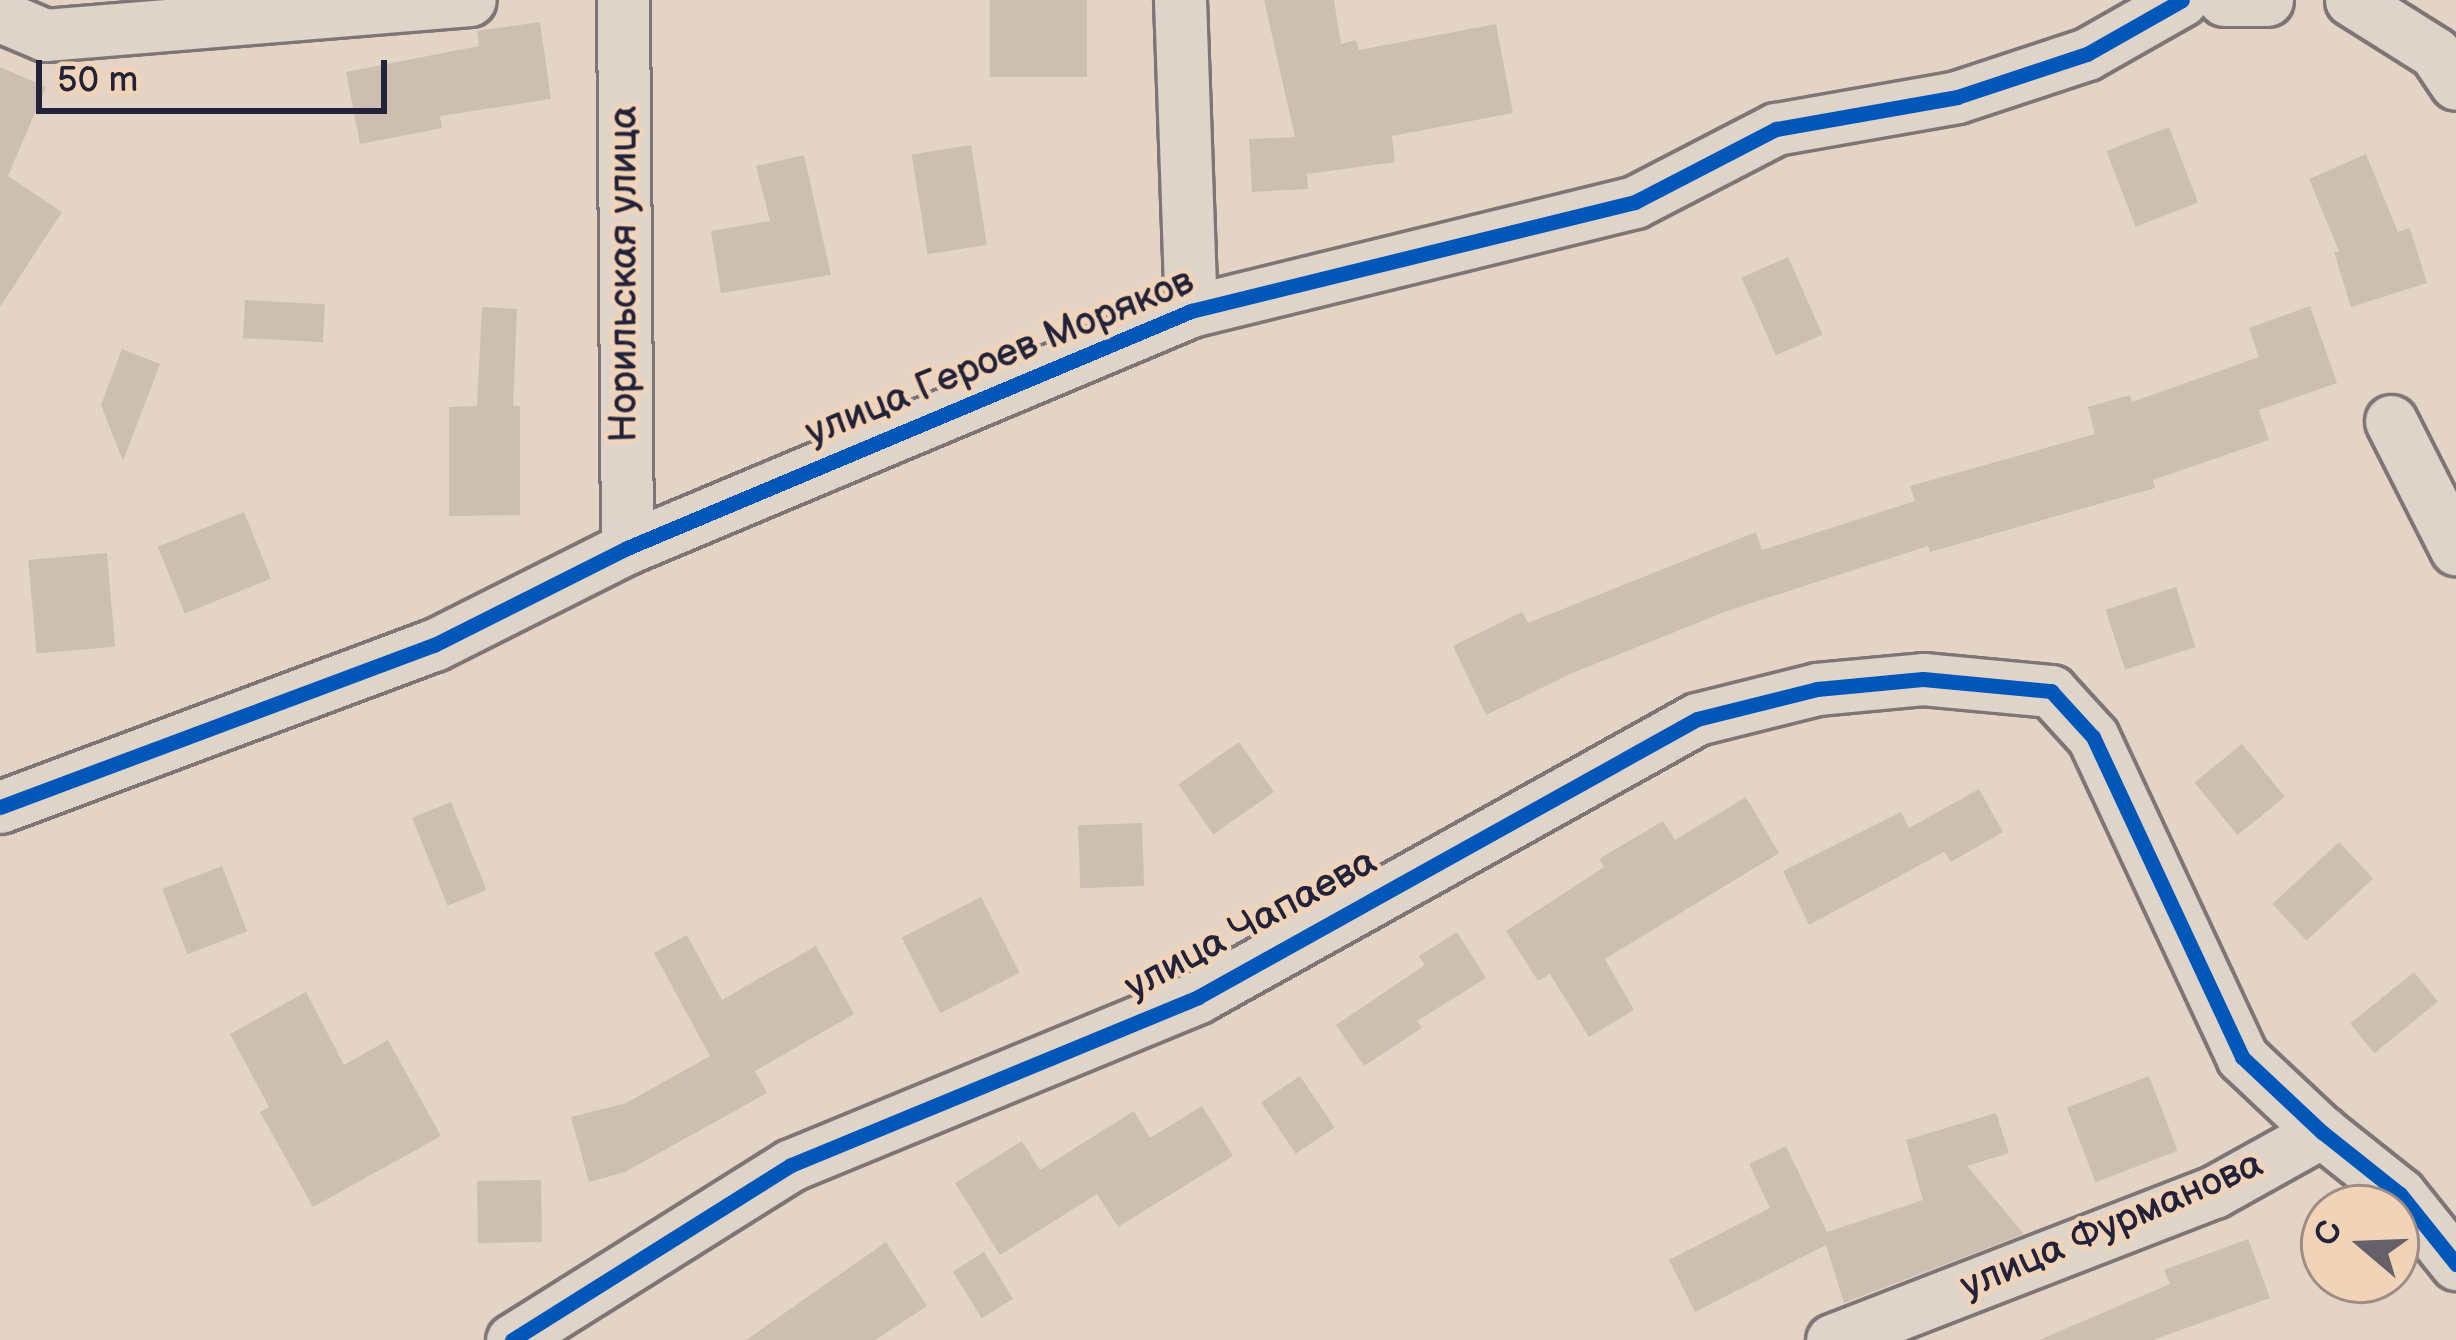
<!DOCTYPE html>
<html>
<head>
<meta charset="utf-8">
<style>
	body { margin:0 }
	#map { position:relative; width:2456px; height:1340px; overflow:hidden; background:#e4d4c5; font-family:"Balsamiq Sans",sans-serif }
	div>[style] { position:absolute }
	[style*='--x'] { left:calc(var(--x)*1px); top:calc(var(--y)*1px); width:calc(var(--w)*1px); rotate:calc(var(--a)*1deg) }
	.building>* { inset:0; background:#cdbeb2; transform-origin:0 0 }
	.roads { filter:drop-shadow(3px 0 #7e7675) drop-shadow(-3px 0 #7e7675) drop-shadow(0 3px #7e7675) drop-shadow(0 -3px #7e7675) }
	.minor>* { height:51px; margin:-25.5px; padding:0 25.5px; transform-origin:25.5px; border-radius:25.5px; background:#dfd4ca }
	.cycleway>* { height:15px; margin:-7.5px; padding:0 7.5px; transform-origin:7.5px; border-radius:7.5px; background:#0057b8 }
	span { translate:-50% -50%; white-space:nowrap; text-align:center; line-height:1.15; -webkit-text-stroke:9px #f1d4b8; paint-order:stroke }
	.street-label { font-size:39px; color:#22223b }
	.north { position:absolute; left:2300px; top:1184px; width:120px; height:120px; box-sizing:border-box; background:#f1d4b8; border:3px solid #9e8d86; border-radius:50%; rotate:289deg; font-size:33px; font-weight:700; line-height:48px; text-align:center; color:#22223b }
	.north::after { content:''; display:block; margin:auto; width:42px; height:54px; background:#66606b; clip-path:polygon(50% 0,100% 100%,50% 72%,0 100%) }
	.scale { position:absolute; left:36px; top:60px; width:351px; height:54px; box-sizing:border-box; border:6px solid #22223b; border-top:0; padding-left:15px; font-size:36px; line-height:42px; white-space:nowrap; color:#22223b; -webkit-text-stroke:9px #f1d4b8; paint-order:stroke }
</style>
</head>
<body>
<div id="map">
	<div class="building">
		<div style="left:990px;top:0;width:97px;height:77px"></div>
		<div style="clip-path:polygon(1264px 0,1334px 0,1341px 44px,1356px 40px,1359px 50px,1496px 24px,1513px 113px,1392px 136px,1395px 162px,1307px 174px,1308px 189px,1252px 192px,1249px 139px,1295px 137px)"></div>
		<div style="clip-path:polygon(540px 22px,551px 99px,440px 116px,442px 128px,360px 144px,346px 72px,479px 46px,477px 31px)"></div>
		<div style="clip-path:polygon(0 67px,46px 87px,8px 176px,62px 212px,0 307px)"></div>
		<div style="left:2169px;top:127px;width:81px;height:67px;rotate:69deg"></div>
		<div style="left:971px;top:145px;width:101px;height:60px;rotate:81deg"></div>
		<div style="clip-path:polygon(2366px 154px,2398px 232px,2410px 228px,2427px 283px,2351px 307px,2334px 252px,2339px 251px,2309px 179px)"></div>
		<div style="clip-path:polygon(804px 155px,831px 275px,721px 293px,711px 231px,770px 221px,756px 166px)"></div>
		<div style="left:1788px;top:257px;width:85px;height:51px;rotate:66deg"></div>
		<div style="left:245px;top:300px;width:80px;height:38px;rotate:3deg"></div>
		<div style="clip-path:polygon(2310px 306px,2337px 383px,2259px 410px,2269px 440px,2153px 480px,2155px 488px,1930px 552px,1928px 546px,1727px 611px,1570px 674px,1486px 715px,1453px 646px,1522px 612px,1528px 623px,1756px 532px,1762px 550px,1915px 501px,1910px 486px,2095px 434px,2088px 407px,2130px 395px,2132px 402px,2259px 357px,2249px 328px)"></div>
		<div style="clip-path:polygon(482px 307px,517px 309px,513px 406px,520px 406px,520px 515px,449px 516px,449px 407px,477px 406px)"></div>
		<div style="clip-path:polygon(122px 349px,160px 364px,123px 461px,101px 405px)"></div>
		<div style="left:244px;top:512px;width:72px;height:93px;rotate:68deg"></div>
		<div style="left:107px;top:553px;width:94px;height:79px;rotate:85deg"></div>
		<div style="left:2176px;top:587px;width:63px;height:74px;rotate:72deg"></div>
		<div style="left:1239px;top:742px;width:61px;height:74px;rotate:55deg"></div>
		<div style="left:2242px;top:744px;width:68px;height:61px;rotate:51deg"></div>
		<div style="clip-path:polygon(1979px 789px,2003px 832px,1951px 862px,1944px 852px,1809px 925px,1783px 871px,1901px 812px,1909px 828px)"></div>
		<div style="clip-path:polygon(1746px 797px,1779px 853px,1605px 959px,1634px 1010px,1589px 1037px,1550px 974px,1538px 981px,1506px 931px,1604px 867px,1599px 859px,1663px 821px,1675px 840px)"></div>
		<div style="left:451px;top:802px;width:95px;height:42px;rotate:68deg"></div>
		<div style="left:1142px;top:823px;width:63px;height:64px;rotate:88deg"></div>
		<div style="left:2339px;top:842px;width:50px;height:91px;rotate:47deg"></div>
		<div style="left:222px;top:866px;width:70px;height:64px;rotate:69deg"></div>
		<div style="left:981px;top:897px;width:85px;height:89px;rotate:63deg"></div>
		<div style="clip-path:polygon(1457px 932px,1486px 978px,1417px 1021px,1422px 1028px,1364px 1066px,1336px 1025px,1425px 965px,1419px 956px)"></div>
		<div style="clip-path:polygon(687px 935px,722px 1000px,816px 946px,854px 1014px,755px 1071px,767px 1093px,625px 1172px,589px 1182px,571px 1117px,626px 1103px,710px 1056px,654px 953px)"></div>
		<div style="left:2414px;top:972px;width:38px;height:82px;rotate:51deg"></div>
		<div style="clip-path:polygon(306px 992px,344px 1065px,388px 1040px,441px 1136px,313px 1207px,260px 1112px,269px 1107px,230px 1034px)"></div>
		<div style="left:1300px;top:1076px;width:62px;height:47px;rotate:56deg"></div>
		<div style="left:2149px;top:1076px;width:80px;height:88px;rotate:69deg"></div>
		<div style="clip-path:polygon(1202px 1106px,1233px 1156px,1118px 1227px,1097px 1194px,1000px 1255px,955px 1183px,1022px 1141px,1040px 1170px,1134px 1111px,1150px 1138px)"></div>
		<div style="clip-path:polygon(1996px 1113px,2009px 1153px,1967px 1166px,2024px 1234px,1844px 1303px,1826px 1245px,1695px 1312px,1669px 1260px,1770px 1208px,1749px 1164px,1786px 1146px,1827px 1232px,1923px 1200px,1906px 1140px)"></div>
		<div style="left:541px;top:1180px;width:62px;height:64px;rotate:89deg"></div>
		<div style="clip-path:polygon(2248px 1239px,2270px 1298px,2153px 1340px,2039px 1340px,2170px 1284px,2164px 1270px)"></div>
		<div style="clip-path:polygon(886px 1242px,927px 1306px,875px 1340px,746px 1340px)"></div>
		<div style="left:984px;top:1252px;width:55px;height:37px;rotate:58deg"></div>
	</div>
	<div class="roads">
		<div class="minor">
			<div style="--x:623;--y:0;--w:548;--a:89.58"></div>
			<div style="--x:1180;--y:0;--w:311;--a:88"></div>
			<div style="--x:2224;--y:0;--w:43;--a:0"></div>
			<div style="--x:2351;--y:0;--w:99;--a:32.2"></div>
			<div style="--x:2435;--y:53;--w:37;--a:56"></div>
			<div style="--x:0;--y:16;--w:49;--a:22.9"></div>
			<div style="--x:45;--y:35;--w:426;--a:-4.7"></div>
			<div style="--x:2391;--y:421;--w:144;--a:63.1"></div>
			<div style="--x:0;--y:807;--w:463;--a:-20.5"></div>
			<div style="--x:434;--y:645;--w:216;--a:-26.7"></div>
			<div style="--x:627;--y:548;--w:612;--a:-22.79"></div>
			<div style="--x:1191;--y:311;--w:457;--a:-13.8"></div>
			<div style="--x:1635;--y:202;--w:159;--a:-27.4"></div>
			<div style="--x:1776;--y:129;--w:184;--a:-10"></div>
			<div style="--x:1957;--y:97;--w:137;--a:-18.3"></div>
			<div style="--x:2087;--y:54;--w:109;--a:-29.6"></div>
			<div style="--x:512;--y:1340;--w:329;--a:-32.1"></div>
			<div style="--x:791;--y:1165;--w:440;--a:-22.4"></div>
			<div style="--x:1198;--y:997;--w:571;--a:-29.12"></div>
			<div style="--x:1697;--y:719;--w:124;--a:-14"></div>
			<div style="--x:1817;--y:689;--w:106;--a:-5.4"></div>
			<div style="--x:1923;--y:679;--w:129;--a:5.4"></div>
			<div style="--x:2051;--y:691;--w:62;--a:47.6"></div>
			<div style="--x:2093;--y:737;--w:353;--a:65"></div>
			<div style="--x:2242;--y:1057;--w:110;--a:43.2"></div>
			<div style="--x:2322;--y:1132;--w:100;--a:38.5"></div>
			<div style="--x:2400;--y:1194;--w:90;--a:51.3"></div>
			<div style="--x:1832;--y:1340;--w:410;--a:-21.2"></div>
			<div style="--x:2214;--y:1192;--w:124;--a:-29.1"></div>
		</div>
	</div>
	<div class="cycleway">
		<div style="--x:0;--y:807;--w:463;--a:-20.5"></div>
		<div style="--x:434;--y:645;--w:216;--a:-26.7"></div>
		<div style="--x:627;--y:548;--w:612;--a:-22.79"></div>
		<div style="--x:1191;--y:311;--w:457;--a:-13.8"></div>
		<div style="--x:1635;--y:202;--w:159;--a:-27.4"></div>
		<div style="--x:1776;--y:129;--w:184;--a:-10"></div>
		<div style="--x:1957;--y:97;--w:137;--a:-18.3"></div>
		<div style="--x:2087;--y:54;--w:109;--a:-29.6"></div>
		<div style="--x:512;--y:1340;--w:329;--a:-32.1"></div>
		<div style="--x:791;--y:1165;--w:440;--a:-22.4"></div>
		<div style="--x:1198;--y:997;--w:571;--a:-29.12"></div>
		<div style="--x:1697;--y:719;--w:124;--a:-14"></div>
		<div style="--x:1817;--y:689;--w:106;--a:-5.4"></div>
		<div style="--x:1923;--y:679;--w:129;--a:5.4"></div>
		<div style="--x:2051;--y:691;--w:62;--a:47.6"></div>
		<div style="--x:2093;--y:737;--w:353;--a:65"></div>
		<div style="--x:2242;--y:1057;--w:110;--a:43.2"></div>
		<div style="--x:2322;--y:1132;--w:100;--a:38.5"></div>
		<div style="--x:2400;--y:1194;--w:90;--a:51.3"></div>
	</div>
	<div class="street-label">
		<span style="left:625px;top:274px;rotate:-90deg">Норильская улица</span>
		<span style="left:1000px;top:358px;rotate:-22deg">улица Героев Моряков</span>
		<span style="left:1251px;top:925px;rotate:-28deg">улица Чапаева</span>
		<span style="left:2112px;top:1226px;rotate:-23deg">улица Фурманова</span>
	</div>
	<div class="north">С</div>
	<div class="scale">50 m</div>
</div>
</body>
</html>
